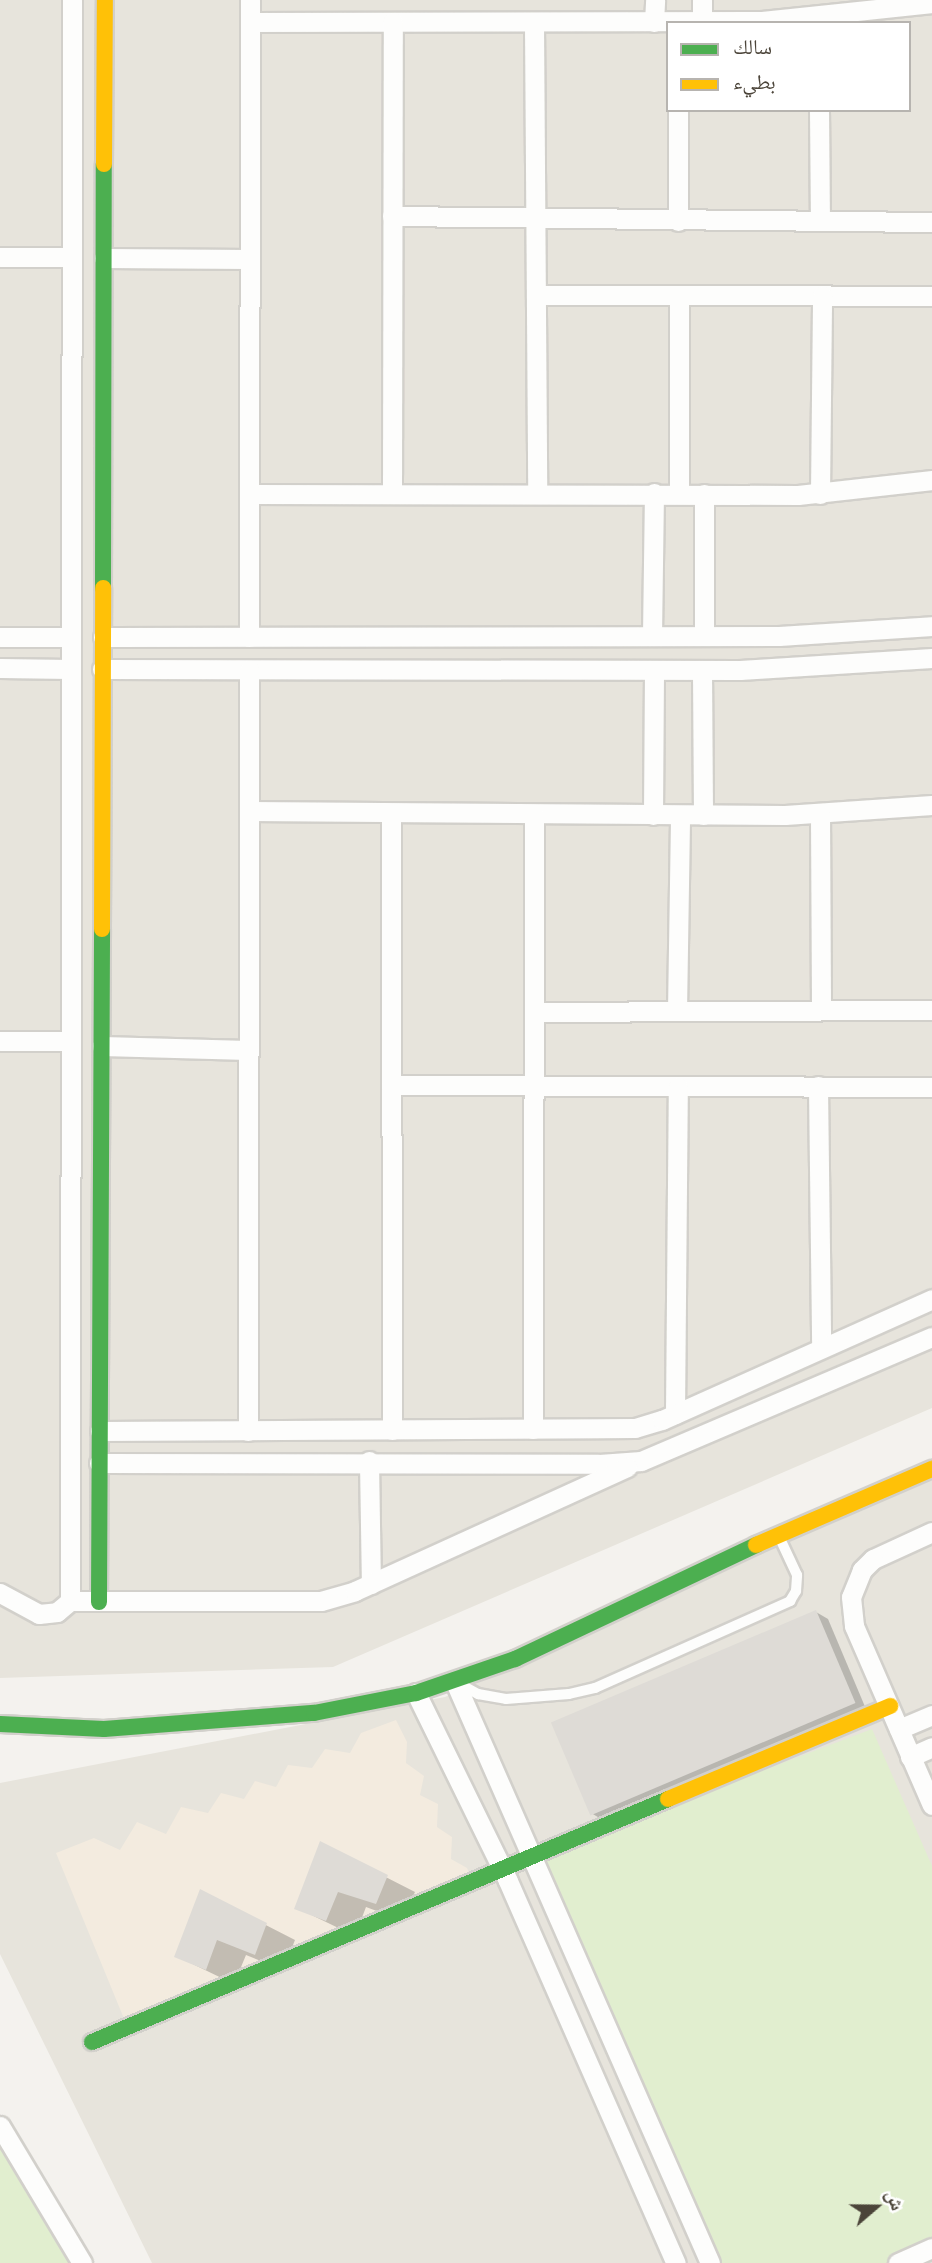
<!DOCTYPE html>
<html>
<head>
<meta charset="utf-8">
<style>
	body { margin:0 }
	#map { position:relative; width:932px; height:2263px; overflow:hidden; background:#f4f2ee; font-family:"PT Sans","Noto Naskh Arabic",sans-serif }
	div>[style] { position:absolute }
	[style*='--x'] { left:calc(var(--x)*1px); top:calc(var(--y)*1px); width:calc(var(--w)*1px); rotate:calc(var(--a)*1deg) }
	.residential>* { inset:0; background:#e7e4dc }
	.commercial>* { inset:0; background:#f3ebdf }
	.green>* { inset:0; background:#e1eecf }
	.shadow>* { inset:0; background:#0003 }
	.building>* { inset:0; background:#dedbd6; transform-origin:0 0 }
	.roads { filter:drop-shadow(2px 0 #d2d0cb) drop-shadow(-2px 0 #d2d0cb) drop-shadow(0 2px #d2d0cb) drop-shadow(0 -2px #d2d0cb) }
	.lane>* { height:10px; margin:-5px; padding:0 5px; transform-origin:5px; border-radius:5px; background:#fdfdfc }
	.street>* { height:19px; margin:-9.5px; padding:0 9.5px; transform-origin:9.5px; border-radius:9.5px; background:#fdfdfc }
	.fast>* { height:16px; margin:-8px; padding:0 8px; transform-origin:8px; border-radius:8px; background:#4caf50 }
	.slow>* { height:16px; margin:-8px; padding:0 8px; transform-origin:8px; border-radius:8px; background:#ffc107 }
	span { translate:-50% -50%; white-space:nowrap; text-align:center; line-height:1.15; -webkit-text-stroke:5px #fff; paint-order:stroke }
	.legend { position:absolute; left:666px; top:21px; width:245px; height:91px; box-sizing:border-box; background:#fff; border:2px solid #b7b4b0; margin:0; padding:9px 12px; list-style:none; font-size:21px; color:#4b4439 }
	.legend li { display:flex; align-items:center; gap:14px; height:35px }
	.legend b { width:35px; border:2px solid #b7b4b0 }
	.north { position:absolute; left:841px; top:2172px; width:70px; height:70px; -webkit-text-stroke:5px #fff; paint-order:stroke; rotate:70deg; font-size:19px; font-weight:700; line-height:28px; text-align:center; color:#4b4439 }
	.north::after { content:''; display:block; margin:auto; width:24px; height:32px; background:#4b4439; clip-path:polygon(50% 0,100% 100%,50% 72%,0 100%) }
</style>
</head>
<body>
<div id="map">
	<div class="residential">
		<div style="clip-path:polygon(evenodd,0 0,932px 0,932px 1408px,333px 1667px,0 1678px,0 0,668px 23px,909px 23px,909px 110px,668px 110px,668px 23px)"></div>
		<div style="clip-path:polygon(932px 1473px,932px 2263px,152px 2263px,0 1954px,0 1783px,445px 1697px)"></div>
	</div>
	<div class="commercial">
		<div style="clip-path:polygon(396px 1720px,407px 1742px,406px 1763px,424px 1776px,420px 1795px,438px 1804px,437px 1827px,452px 1837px,451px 1859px,467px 1868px,474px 1885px,127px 2026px,56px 1853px,94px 1838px,120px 1850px,137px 1822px,166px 1834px,181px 1807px,208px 1813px,221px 1793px,244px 1799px,255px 1781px,276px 1787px,288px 1765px,312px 1768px,325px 1749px,350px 1753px,361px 1733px)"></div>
	</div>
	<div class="green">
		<div style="clip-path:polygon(872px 1729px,932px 1866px,932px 2248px,898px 2263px,710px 2263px,535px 1857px)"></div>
		<div style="clip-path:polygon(0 2134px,76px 2263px,0 2263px)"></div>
	</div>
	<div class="shadow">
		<div style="clip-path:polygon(816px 1612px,828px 1619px,866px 1709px,603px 1820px,591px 1813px)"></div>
		<div style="clip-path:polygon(321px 1844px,415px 1892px,401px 1920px,366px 1907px,355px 1936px,297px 1908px)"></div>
		<div style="clip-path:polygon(201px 1892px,295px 1940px,283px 1970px,246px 1955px,234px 1984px,176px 1956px)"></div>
	</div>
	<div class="building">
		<div style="left:816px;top:1610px;width:101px;height:288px;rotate:67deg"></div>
		<div style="clip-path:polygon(320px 1841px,388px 1875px,376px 1904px,338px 1892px,326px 1921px,294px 1909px)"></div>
		<div style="clip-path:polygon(200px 1889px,267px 1923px,255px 1955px,217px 1940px,206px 1970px,174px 1957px)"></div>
	</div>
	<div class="roads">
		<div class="lane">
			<div style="--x:458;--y:1683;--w:23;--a:29"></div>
			<div style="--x:478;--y:1694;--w:28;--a:10"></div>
			<div style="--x:506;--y:1699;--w:63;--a:-4.5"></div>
			<div style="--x:569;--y:1694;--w:27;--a:-13"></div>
			<div style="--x:595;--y:1688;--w:214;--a:-24"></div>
			<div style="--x:790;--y:1601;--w:12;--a:-59"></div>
			<div style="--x:796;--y:1591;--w:16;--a:-86"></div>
			<div style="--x:797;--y:1575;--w:40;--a:-115"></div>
		</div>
		<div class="street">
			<div style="--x:702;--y:21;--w:21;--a:-90"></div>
			<div style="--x:250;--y:22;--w:512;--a:-0.11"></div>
			<div style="--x:762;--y:21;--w:171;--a:-6"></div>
			<div style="--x:654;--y:22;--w:22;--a:-87"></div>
			<div style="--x:534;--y:24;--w:470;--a:89.6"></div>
			<div style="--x:678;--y:110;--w:111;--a:90"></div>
			<div style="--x:819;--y:110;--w:111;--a:89.5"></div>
			<div style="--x:392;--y:216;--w:540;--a:0.64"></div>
			<div style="--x:0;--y:257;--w:72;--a:0"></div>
			<div style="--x:104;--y:258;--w:145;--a:0.4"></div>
			<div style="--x:536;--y:295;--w:396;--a:0.1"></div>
			<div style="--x:392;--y:493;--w:471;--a:-89.9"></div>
			<div style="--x:679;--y:493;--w:198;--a:-90"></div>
			<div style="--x:249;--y:494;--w:549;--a:0.1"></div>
			<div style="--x:798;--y:495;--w:135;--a:-6.4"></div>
			<div style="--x:820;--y:494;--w:198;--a:-89.4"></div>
			<div style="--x:652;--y:635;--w:142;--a:-89.2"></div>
			<div style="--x:704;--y:635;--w:141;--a:-90"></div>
			<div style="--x:0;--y:637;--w:71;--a:0"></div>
			<div style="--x:103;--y:637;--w:676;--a:-0.08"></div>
			<div style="--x:779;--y:636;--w:153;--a:-3.7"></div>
			<div style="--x:249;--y:637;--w:637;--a:-89.91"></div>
			<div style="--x:0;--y:668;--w:70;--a:0.8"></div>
			<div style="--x:102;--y:669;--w:638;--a:0.09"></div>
			<div style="--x:740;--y:670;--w:192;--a:-3.6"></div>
			<div style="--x:702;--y:670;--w:145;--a:89.6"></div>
			<div style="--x:249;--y:811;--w:536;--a:0.43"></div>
			<div style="--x:785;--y:815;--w:147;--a:-3.9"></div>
			<div style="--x:391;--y:813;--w:617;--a:89.91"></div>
			<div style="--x:820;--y:814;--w:196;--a:89.7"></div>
			<div style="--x:653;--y:815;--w:144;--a:-89.6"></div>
			<div style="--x:677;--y:1011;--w:196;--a:-89.1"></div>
			<div style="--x:534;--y:1012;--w:398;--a:-0.3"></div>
			<div style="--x:0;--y:1041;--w:71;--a:0"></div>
			<div style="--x:102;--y:1046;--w:146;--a:1.6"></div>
			<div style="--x:391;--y:1085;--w:541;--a:0.21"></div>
			<div style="--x:818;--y:1086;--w:262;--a:89.3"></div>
			<div style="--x:675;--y:1414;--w:327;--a:-89.5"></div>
			<div style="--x:533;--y:1429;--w:615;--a:-89.91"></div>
			<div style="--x:100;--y:1431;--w:535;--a:-0.32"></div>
			<div style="--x:635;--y:1428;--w:28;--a:-17"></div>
			<div style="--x:662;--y:1420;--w:296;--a:-24.1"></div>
			<div style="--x:248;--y:1431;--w:761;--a:-89.92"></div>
			<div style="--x:369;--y:1461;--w:123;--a:89.1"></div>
			<div style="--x:99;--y:1463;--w:498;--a:0.1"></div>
			<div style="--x:597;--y:1464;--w:44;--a:-3.9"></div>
			<div style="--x:641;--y:1461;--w:316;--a:-23.1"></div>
			<div style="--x:932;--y:1532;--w:65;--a:155.4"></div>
			<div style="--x:873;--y:1559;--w:16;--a:135"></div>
			<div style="--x:862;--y:1570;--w:29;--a:112"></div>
			<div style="--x:851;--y:1597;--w:29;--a:84"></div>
			<div style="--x:854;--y:1626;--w:195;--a:66.5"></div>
			<div style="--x:0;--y:1593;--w:44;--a:28.3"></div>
			<div style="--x:39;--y:1614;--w:18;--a:-6"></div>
			<div style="--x:57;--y:1612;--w:17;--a:-40"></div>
			<div style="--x:70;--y:1601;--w:251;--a:0"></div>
			<div style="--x:321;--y:1601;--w:35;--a:-16"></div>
			<div style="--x:355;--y:1591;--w:299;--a:-24.5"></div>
			<div style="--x:70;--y:1601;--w:1601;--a:-89.93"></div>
			<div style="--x:455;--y:1682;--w:634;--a:66.3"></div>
			<div style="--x:416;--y:1693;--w:209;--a:63.9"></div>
			<div style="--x:508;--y:1881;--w:417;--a:66.3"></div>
			<div style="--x:899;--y:1729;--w:36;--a:-23"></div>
			<div style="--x:910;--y:1757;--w:24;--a:-24"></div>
			<div style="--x:0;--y:2126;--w:160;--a:59.1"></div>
			<div style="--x:898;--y:2263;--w:37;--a:-24"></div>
		</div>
		<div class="fast">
			<div style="--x:103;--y:588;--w:424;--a:-89.9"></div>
			<div style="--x:99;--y:1602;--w:673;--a:-89.74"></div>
			<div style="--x:0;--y:1724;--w:104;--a:2.8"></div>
			<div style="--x:104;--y:1729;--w:211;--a:-4.4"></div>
			<div style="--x:314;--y:1713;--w:104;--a:-11.1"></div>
			<div style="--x:416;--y:1693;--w:105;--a:-19"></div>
			<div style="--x:515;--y:1659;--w:267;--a:-25.3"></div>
			<div style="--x:92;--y:2042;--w:625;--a:-22.87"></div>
		</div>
		<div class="slow">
			<div style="--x:104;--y:164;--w:164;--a:-89.7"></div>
			<div style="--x:102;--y:929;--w:341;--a:-89.8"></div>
			<div style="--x:756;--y:1545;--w:192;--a:-23.4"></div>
			<div style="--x:668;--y:1799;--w:241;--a:-22.7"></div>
		</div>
	</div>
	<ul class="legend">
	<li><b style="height:9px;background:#4caf50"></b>سالك</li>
	<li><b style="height:9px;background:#ffc107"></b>بطيء</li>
	</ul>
	<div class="north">ش</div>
</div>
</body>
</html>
